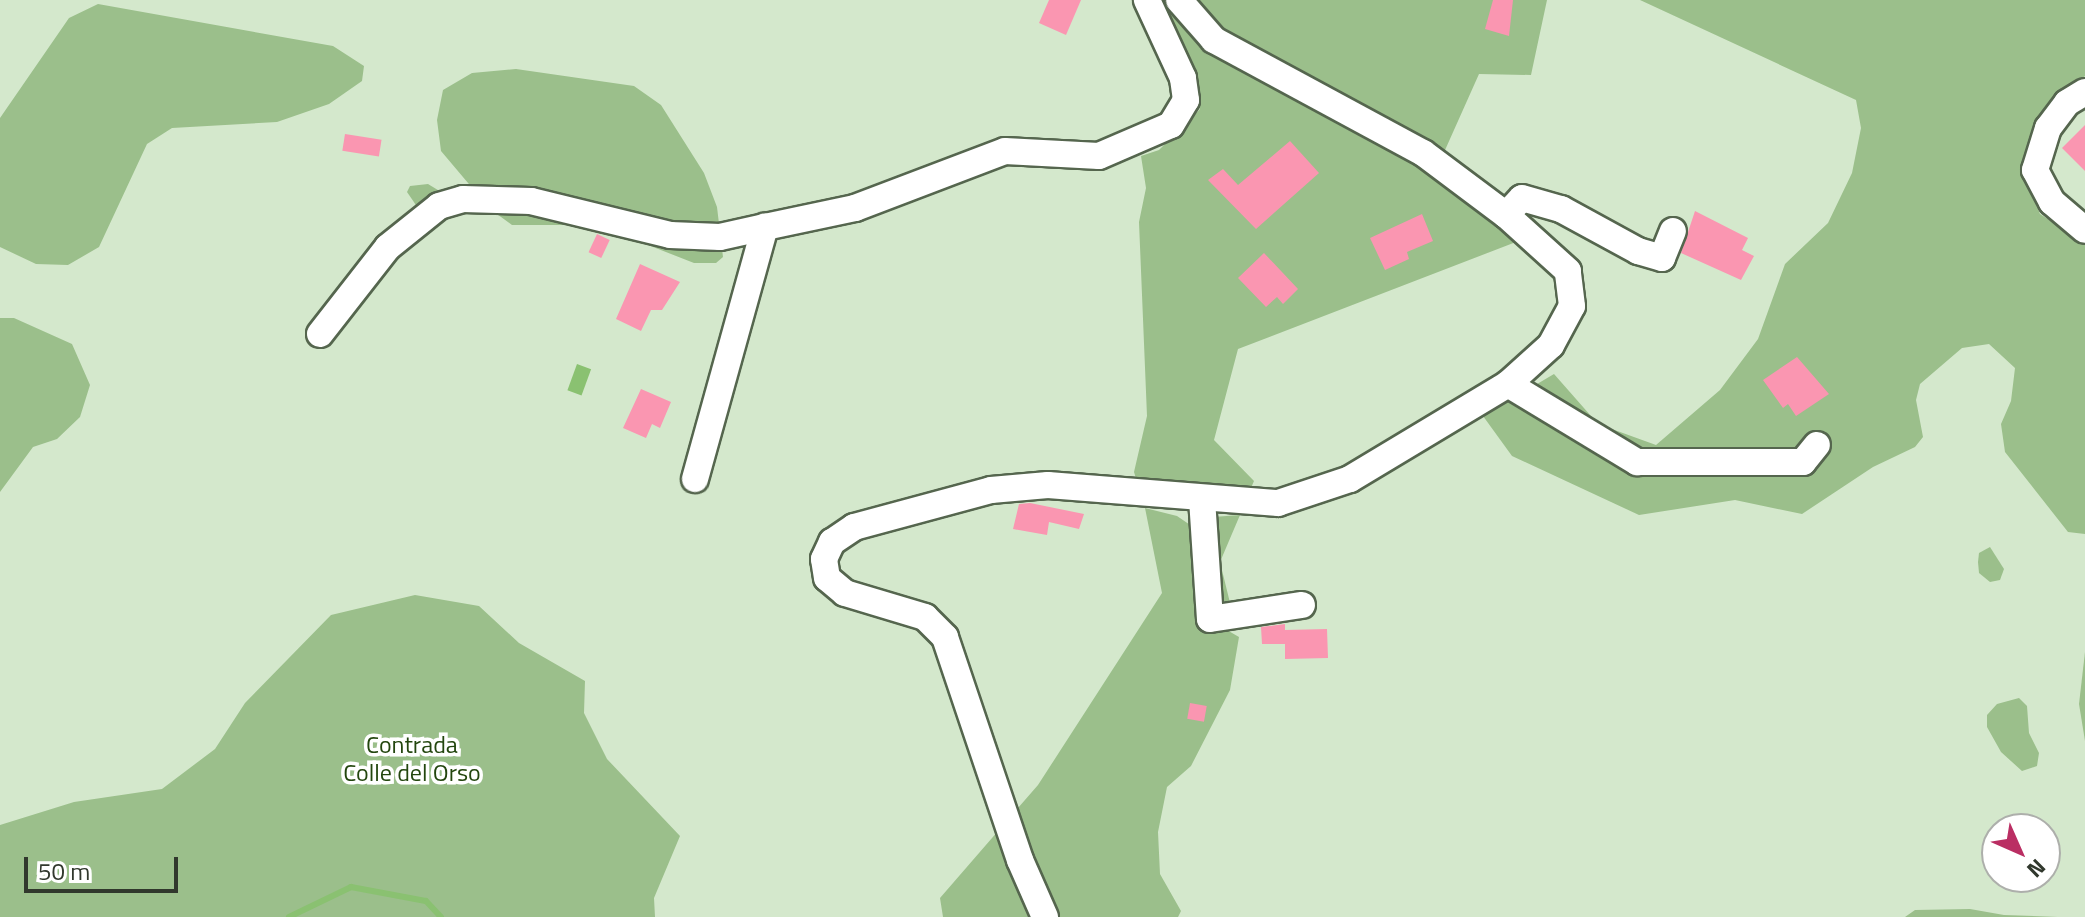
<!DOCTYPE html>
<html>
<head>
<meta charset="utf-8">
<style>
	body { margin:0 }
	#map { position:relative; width:2085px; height:917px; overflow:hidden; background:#d4e8cc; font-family:"Titillium Web",sans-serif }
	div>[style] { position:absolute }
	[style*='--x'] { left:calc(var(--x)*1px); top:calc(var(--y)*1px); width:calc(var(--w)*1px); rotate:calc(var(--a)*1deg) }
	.green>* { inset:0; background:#9bbf8b }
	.water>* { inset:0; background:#8ac171; transform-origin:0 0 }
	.stream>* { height:6px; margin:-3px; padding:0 3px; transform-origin:3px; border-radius:3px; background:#8ac171 }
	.building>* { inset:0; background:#fa96b1; transform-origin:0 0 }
	.roads { filter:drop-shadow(2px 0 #55664e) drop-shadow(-2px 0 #55664e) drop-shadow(0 2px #55664e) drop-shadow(0 -2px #55664e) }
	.minor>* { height:26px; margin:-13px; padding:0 13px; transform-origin:13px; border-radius:13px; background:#fff }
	span { translate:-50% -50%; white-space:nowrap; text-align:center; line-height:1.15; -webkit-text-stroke:7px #fff; paint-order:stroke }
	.park-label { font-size:24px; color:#23460e }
	.north { position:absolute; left:1981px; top:813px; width:80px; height:80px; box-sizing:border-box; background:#fff; border:2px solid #adafab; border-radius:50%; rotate:135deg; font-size:22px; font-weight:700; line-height:32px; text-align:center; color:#31382d }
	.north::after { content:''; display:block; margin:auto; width:28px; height:36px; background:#ba2e63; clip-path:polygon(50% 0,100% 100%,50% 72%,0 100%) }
	.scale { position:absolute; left:24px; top:857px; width:154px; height:36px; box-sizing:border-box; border:4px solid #31382d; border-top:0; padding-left:10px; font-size:24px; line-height:28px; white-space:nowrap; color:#31382d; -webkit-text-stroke:6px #fff; paint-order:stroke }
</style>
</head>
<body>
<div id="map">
	<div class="green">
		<div style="clip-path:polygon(1158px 0,1547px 0,1531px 75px,1479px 74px,1433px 177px,1516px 242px,1238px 349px,1214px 440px,1254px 481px,1248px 495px,1138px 485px,1134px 472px,1147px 416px,1139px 222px,1146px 188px,1141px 156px,1159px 150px,1200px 109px,1191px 63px)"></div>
		<div style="clip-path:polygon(1640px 0,2085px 0,2085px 76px,2055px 104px,2023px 171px,2040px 214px,2085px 243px,2085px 534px,2068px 532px,2005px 452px,2001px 424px,2011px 401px,2015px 368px,1989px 344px,1962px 348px,1920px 384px,1916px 400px,1923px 437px,1915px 447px,1873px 467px,1802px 514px,1735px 500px,1639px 515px,1512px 456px,1483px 416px,1554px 374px,1598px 424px,1656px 445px,1720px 390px,1758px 339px,1785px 264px,1828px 223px,1852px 173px,1861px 128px,1856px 100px)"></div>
		<div style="clip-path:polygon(98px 4px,333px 46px,364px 66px,362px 81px,329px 104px,277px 122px,172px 128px,147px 144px,99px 247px,68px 265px,36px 264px,0 247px,0 118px,69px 18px)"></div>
		<div style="clip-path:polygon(516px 69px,634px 86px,661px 105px,704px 173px,717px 207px,723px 257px,716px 263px,694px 263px,620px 234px,578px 225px,512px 225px,490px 209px,441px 151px,437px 120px,443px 90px,472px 73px)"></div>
		<div style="clip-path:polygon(428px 184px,446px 195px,420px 211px,407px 192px,410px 186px)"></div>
		<div style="clip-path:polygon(0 318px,14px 318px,72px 344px,90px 385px,80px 417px,57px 439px,33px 447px,0 492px)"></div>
		<div style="clip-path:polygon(1145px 508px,1177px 516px,1199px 531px,1206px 618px,1239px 637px,1230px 690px,1191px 766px,1167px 787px,1158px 832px,1160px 874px,1181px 911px,1178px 917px,943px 917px,940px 898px,1038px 785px,1162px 593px)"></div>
		<div style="clip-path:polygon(1240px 515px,1220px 562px,1232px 611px,1216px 591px,1213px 517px)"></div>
		<div style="clip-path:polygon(1990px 547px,2004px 569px,2000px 580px,1990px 582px,1979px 573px,1978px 562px,1979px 553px)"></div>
		<div style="clip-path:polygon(415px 595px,479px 606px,519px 643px,585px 681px,584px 713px,607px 759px,680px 836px,654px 898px,655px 917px,0 917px,0 825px,74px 802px,162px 789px,215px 749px,245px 703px,331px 615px)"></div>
		<div style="clip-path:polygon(2085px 652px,2085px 741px,2079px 704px)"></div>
		<div style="clip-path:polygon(2019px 698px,2027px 706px,2029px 733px,2039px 753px,2037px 766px,2022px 771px,2001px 752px,1987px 727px,1987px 715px,1997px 704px)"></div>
		<div style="clip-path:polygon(1970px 909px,2004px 915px,2058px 917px,1905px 917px,1915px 910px)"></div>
	</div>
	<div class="water">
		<div style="left:577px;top:364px;width:15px;height:28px;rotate:20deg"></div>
	</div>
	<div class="stream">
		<div style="--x:289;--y:917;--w:69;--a:-25.8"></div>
		<div style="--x:351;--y:887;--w:76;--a:10.6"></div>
		<div style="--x:426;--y:901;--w:22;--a:47"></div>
	</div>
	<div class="building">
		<div style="clip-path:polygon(1049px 0,1081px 0,1066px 35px,1039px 23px)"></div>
		<div style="clip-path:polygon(1493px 0,1513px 0,1509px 36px,1485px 29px)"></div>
		<div style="clip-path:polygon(2085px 125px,2085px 171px,2062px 148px)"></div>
		<div style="left:345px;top:134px;width:37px;height:17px;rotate:9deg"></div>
		<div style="clip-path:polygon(1290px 141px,1319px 173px,1256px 229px,1208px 180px,1223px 169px,1238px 185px)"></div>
		<div style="clip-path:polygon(1695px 211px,1748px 238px,1742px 250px,1754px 256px,1741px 280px,1681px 253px)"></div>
		<div style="clip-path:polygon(1422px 214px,1433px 241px,1407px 252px,1409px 259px,1385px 270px,1370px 238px)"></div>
		<div style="left:597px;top:234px;width:14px;height:20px;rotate:25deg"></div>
		<div style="clip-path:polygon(1264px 253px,1298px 289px,1283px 304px,1277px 297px,1266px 307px,1238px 278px)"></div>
		<div style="clip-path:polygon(640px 264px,680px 282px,662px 310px,651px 310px,641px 331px,616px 319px)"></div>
		<div style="clip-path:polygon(1797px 357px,1829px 394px,1796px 416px,1788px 404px,1783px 408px,1763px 380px)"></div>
		<div style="clip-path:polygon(641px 389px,671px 402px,660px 428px,652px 424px,646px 438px,623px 428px)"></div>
		<div style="clip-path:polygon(1030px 503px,1084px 514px,1079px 529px,1049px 522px,1047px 535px,1013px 529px,1019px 504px)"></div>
		<div style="clip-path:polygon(1285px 624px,1285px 630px,1327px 629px,1328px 658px,1285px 659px,1285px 644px,1262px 644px,1261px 627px)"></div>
		<div style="left:1190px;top:703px;width:17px;height:16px;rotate:10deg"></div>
	</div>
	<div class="roads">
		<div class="minor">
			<div style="--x:2085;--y:92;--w:21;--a:149"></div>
			<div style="--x:2067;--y:103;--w:31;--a:127"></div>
			<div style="--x:2048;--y:128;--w:44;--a:107.2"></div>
			<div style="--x:2035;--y:170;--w:36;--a:62"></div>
			<div style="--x:2052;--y:202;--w:43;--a:40.3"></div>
			<div style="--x:1506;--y:215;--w:23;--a:-47"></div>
			<div style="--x:1522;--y:198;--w:41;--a:15.8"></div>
			<div style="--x:1561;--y:209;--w:88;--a:28.6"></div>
			<div style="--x:1638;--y:251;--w:25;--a:16"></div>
			<div style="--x:1662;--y:258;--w:29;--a:-68"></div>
			<div style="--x:320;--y:334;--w:110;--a:-52"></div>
			<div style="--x:388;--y:247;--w:65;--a:-38.8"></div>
			<div style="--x:439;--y:206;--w:25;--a:-16"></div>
			<div style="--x:463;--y:199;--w:68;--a:1.7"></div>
			<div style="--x:531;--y:201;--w:143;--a:13.7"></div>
			<div style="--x:670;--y:235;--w:50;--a:2.3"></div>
			<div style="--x:720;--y:237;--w:46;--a:-12.5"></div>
			<div style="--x:1508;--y:384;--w:151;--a:31.2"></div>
			<div style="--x:1637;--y:462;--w:166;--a:0"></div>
			<div style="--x:1803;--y:462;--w:22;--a:-51"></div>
			<div style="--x:695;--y:479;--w:262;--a:-74.5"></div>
			<div style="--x:765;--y:227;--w:92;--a:-11.9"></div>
			<div style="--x:855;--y:208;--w:160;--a:-20.8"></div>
			<div style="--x:1005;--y:151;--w:94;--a:3"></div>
			<div style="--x:1099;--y:156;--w:78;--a:-23.3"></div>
			<div style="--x:1171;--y:125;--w:29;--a:-59"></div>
			<div style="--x:1186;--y:100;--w:22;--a:-98"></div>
			<div style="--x:1183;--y:78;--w:86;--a:-114.8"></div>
			<div style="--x:1202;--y:499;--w:120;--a:86.2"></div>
			<div style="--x:1210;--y:619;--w:93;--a:-8.7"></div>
			<div style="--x:1045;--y:917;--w:62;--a:-113.7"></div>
			<div style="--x:1020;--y:860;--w:235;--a:-108.6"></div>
			<div style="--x:945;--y:637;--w:28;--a:-135"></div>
			<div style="--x:925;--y:617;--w:84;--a:-163.3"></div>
			<div style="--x:845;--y:593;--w:23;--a:-140"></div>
			<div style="--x:827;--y:578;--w:19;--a:-99"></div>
			<div style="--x:824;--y:559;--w:19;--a:-65"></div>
			<div style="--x:832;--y:542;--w:27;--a:-34"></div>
			<div style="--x:854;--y:527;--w:142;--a:-15.1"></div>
			<div style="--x:991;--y:490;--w:57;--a:-5"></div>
			<div style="--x:1048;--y:485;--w:231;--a:4.5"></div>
			<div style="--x:1278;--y:503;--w:76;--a:-18.4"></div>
			<div style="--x:1350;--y:479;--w:184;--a:-31"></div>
			<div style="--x:1508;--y:384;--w:58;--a:-42.2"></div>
			<div style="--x:1551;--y:345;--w:44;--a:-61.7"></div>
			<div style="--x:1572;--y:306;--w:35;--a:-97"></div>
			<div style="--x:1568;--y:271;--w:84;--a:-137.9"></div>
			<div style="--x:1506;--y:215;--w:104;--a:-143.2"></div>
			<div style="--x:1423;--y:153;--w:238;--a:-151.6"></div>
			<div style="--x:1214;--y:40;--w:53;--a:-131.2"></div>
		</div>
	</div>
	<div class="park-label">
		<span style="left:412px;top:759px">Contrada<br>Colle del Orso</span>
	</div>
	<div class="north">N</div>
	<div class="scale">50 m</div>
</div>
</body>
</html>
